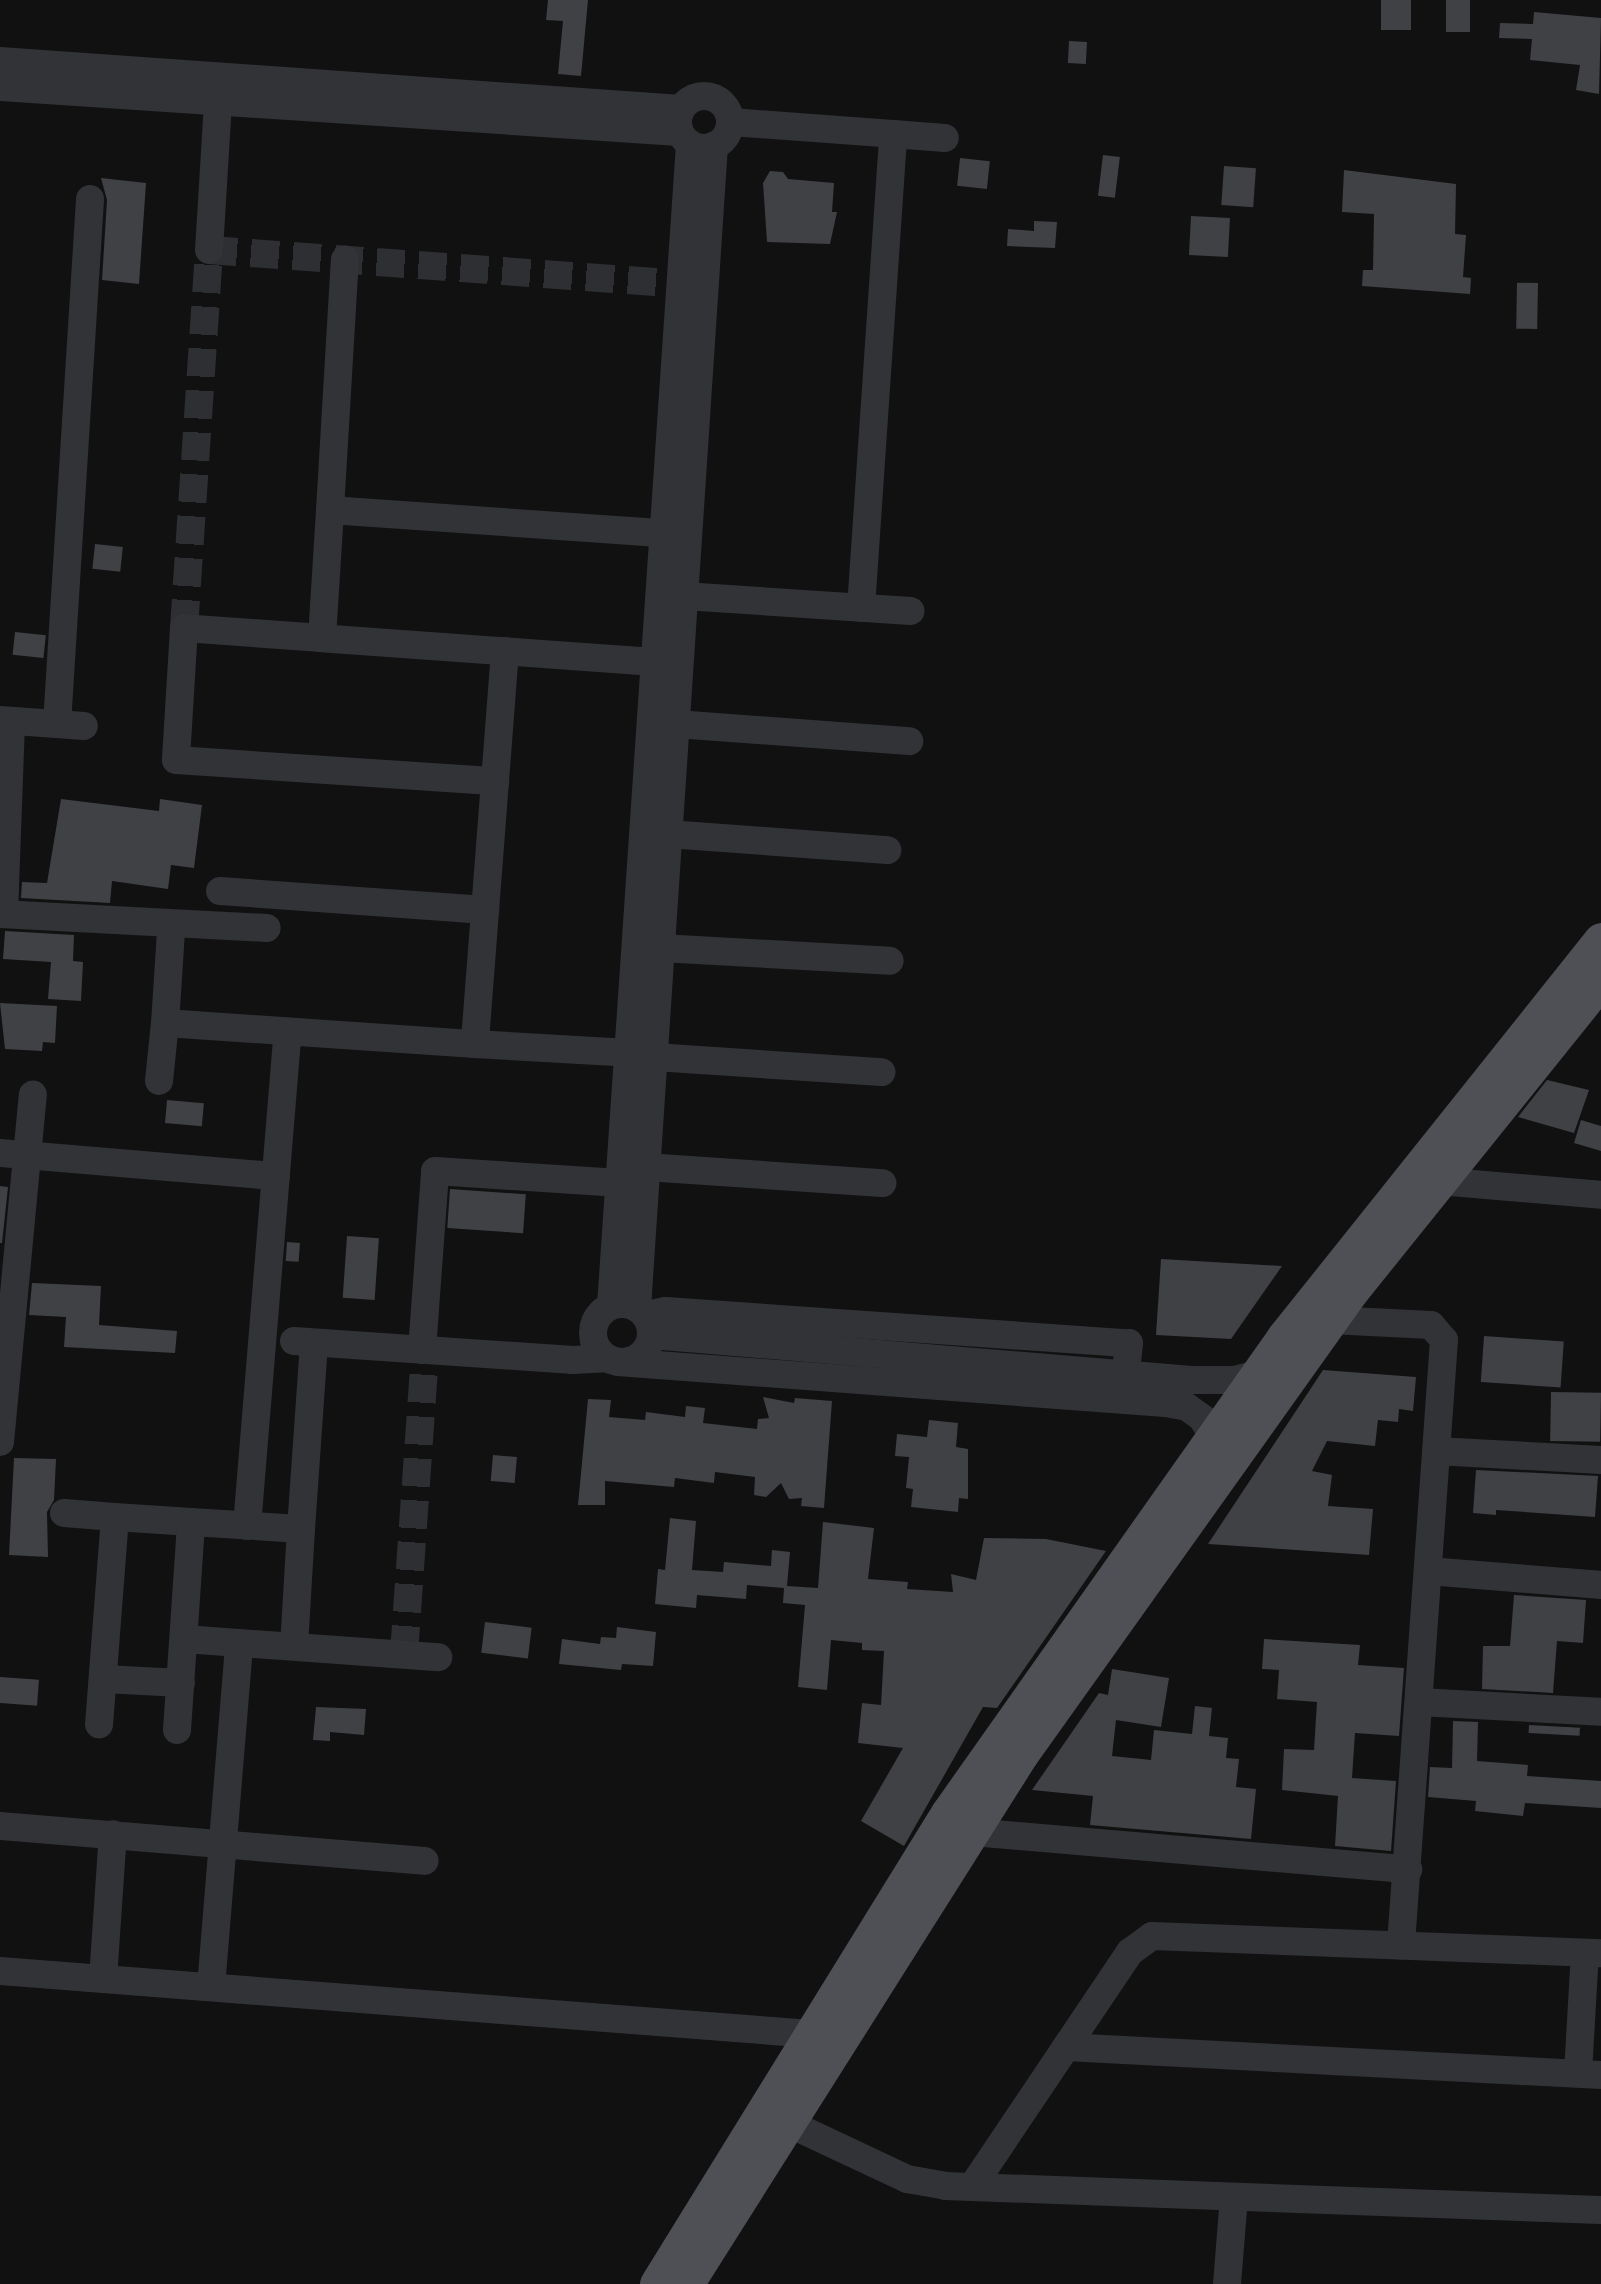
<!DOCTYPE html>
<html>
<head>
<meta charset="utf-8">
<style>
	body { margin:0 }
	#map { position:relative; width:1601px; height:2284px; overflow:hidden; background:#111112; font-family:"Titillium Web",sans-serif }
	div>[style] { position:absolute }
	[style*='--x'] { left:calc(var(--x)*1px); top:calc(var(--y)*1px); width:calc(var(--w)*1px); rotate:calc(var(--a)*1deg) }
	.building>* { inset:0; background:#404145; transform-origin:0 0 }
	.minor-tunnel>* { height:28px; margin-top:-14px; transform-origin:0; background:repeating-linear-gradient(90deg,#2e2f32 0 28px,transparent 0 42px) }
	.minor>* { height:28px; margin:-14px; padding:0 14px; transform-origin:14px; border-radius:14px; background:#323336 }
	.minor>.ring { margin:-14px; padding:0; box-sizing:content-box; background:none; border:28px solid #323336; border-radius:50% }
	.major>* { height:35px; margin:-17.5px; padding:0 17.5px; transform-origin:17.5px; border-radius:17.5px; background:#4e5055 }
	span { translate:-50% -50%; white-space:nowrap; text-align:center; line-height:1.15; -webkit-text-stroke:5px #0c0c0d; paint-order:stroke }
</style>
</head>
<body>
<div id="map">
	<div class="building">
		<div style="clip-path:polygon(548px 0,588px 0,581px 76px,558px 74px,563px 21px,546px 20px)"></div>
		<div style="left:1381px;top:0;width:30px;height:30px"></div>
		<div style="left:1446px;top:0;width:24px;height:32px"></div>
		<div style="clip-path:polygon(1534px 12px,1601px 18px,1599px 94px,1576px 90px,1580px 65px,1530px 60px,1532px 39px,1499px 38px,1500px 23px,1533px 24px)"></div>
		<div style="left:1069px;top:41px;width:18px;height:22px;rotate:3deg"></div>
		<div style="left:1103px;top:155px;width:17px;height:41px;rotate:7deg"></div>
		<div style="left:960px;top:158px;width:30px;height:28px;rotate:6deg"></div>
		<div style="left:1224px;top:166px;width:32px;height:39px;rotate:4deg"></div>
		<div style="clip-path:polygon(1344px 170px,1456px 184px,1455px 234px,1466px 235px,1463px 277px,1471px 278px,1470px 294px,1362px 286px,1363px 270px,1373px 270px,1374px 214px,1342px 212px)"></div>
		<div style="clip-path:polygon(770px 171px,783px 172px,788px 179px,834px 183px,832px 212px,837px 212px,830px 244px,767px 242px,763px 183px)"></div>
		<div style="clip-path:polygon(101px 178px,146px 183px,139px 284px,102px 280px,107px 200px)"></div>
		<div style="left:1191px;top:216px;width:39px;height:39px;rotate:3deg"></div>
		<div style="clip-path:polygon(1034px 221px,1057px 222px,1055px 248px,1007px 246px,1008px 229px,1034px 231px)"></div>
		<div style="left:1538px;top:283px;width:46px;height:21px;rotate:91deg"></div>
		<div style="left:95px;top:544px;width:28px;height:25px;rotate:6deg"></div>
		<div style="left:15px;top:632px;width:31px;height:23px;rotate:6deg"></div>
		<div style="clip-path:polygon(61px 799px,159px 811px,160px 799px,202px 805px,194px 868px,171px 865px,168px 889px,112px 881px,110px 903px,21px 898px,22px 882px,47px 883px)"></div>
		<div style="clip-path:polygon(5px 931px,74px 935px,73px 961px,83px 962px,81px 1001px,48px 999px,51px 962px,3px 959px)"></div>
		<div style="clip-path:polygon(0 1003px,57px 1006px,55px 1043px,43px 1042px,42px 1051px,5px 1049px)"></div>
		<div style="clip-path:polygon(1547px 1080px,1589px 1090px,1574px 1133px,1518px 1117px)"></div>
		<div style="left:167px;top:1100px;width:37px;height:23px;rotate:5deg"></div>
		<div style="clip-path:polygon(1581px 1120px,1601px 1126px,1601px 1151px,1574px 1143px)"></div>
		<div style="clip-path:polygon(0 1186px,8px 1187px,2px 1243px,0 1243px)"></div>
		<div style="left:450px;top:1189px;width:76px;height:39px;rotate:4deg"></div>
		<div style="left:347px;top:1236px;width:32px;height:62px;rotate:4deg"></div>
		<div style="left:287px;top:1242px;width:13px;height:19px;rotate:4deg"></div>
		<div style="clip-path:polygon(1161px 1259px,1282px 1266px,1231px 1339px,1156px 1335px)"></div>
		<div style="clip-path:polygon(32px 1283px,101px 1286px,99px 1325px,177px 1331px,175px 1353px,64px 1347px,66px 1317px,29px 1315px)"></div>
		<div style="left:1484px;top:1336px;width:80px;height:46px;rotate:4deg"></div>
		<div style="clip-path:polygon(1323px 1370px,1416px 1377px,1413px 1411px,1399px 1409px,1398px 1422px,1378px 1420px,1375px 1446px,1327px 1441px,1312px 1471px,1332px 1475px,1328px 1506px,1373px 1509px,1369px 1555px,1208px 1544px)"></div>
		<div style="left:1551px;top:1392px;width:50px;height:49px;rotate:1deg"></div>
		<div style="clip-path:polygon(763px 1397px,794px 1403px,795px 1398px,832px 1401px,824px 1508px,801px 1506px,802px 1498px,789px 1499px,781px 1483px,766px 1497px,754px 1495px,755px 1477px,715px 1472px,714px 1483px,675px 1478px,674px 1487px,605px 1481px,605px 1505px,578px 1505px,588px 1399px,611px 1400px,609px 1417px,645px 1420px,646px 1412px,685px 1417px,686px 1406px,705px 1408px,703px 1423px,757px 1429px,758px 1419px,769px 1418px)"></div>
		<div style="clip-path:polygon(929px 1420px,958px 1423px,956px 1447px,968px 1449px,968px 1499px,959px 1498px,958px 1512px,911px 1507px,913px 1489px,906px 1488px,909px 1457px,895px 1456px,897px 1434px,927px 1437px)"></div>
		<div style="left:493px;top:1455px;width:24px;height:26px;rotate:5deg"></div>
		<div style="clip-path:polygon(14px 1458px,56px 1459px,54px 1500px,47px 1512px,48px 1557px,9px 1555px)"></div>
		<div style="clip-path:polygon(1476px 1470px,1598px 1476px,1595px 1517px,1496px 1510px,1496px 1515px,1473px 1513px)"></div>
		<div style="clip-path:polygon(670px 1518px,696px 1521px,692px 1570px,723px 1572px,724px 1562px,771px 1566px,772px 1550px,790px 1552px,787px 1586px,818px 1588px,823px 1522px,874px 1528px,868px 1579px,908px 1582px,907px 1589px,953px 1592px,951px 1574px,976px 1580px,984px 1538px,1046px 1539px,1106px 1551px,997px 1708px,983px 1707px,904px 1846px,861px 1821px,903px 1748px,858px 1743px,862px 1703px,881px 1705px,884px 1651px,862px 1650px,862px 1643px,831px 1640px,827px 1690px,798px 1687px,805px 1605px,783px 1603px,784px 1588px,747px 1585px,746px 1599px,697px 1595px,696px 1608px,655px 1604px,658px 1569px,665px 1570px)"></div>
		<div style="clip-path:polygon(1514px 1595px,1586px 1600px,1583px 1643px,1557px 1641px,1553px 1693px,1482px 1689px,1483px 1646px,1510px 1646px)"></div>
		<div style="left:485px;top:1622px;width:47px;height:31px;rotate:7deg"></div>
		<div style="clip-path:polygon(617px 1627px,656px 1632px,653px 1666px,622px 1664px,621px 1670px,559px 1664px,562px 1639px,600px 1644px,601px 1637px,616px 1638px)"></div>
		<div style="clip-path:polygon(1264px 1639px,1360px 1645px,1358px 1665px,1404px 1668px,1399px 1736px,1355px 1733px,1352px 1778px,1396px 1781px,1391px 1851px,1335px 1846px,1338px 1796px,1282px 1790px,1284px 1749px,1314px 1750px,1317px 1702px,1277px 1699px,1279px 1670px,1262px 1669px)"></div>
		<div style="clip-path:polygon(1112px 1669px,1169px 1678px,1161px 1727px,1116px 1720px,1112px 1756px,1151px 1760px,1154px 1730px,1192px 1734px,1195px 1706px,1212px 1708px,1209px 1736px,1228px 1738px,1226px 1758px,1239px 1759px,1236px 1787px,1256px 1789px,1251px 1839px,1090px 1825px,1093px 1796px,1032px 1790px,1099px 1693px,1108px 1695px)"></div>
		<div style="left:0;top:1677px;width:39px;height:26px;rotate:4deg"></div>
		<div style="clip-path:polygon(316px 1707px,366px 1709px,364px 1735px,330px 1732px,330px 1741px,313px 1740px)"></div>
		<div style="clip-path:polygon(1453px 1721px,1478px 1722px,1477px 1761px,1528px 1765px,1527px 1776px,1601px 1781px,1601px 1808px,1525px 1803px,1523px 1816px,1475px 1811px,1476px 1801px,1428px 1797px,1430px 1767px,1452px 1768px)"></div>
		<div style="left:1529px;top:1725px;width:51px;height:8px;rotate:3deg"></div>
	</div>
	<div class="minor-tunnel">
		<div style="--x:184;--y:628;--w:379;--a:-86.2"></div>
		<div style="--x:209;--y:250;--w:472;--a:4.1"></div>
		<div style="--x:404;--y:1654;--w:305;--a:-86"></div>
	</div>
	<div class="minor">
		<div style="--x:0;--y:61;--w:683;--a:4.03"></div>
		<div style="--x:0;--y:87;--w:680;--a:3.79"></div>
		<div class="ring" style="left:678px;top:96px;width:24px;height:24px"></div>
		<div style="--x:731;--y:122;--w:162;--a:4.2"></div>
		<div style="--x:209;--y:250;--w:148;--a:-86.5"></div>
		<div style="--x:330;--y:510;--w:251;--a:-86.6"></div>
		<div style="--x:684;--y:596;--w:227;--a:3.8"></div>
		<div style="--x:861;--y:608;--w:475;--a:-86.1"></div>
		<div style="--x:893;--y:134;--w:52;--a:4.4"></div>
		<div style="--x:322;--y:638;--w:138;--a:-175.9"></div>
		<div style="--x:184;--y:628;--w:132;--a:93.5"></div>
		<div style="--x:176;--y:760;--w:320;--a:3.8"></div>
		<div style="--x:505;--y:651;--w:394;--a:94.4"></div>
		<div style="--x:475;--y:1044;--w:154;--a:3.3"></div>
		<div style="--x:654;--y:662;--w:333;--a:-175.9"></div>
		<div style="--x:322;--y:638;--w:128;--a:-86.4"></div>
		<div style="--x:330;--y:510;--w:334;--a:4"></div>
		<div style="--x:0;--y:720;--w:84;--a:4.1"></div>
		<div style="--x:57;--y:724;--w:526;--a:-86.4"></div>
		<div style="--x:676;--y:724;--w:234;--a:4.2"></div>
		<div style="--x:668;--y:834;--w:220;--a:4.2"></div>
		<div style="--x:220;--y:891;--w:266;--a:4.1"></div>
		<div style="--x:0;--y:914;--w:267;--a:3"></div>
		<div style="--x:4;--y:914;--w:193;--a:-87.9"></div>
		<div style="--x:171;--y:931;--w:92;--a:93.7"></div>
		<div style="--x:165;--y:1023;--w:311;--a:3.9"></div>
		<div style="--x:661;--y:948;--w:229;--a:3.2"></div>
		<div style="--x:654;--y:1057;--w:228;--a:3.8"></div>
		<div style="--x:159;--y:1081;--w:58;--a:-84.1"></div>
		<div style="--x:0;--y:1153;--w:277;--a:4.8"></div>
		<div style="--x:646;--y:1167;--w:237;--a:3.9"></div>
		<div style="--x:1439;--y:1181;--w:163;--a:4.9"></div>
		<div class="ring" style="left:593px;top:1304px;width:30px;height:30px"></div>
		<div style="--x:611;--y:1306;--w:1165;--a:-86.11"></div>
		<div style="--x:637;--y:1308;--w:1165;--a:-86.21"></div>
		<div style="--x:645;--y:1315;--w:21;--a:-11"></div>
		<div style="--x:666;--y:1311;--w:464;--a:4"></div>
		<div style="--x:1129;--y:1343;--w:29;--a:96"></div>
		<div style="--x:1330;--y:1320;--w:101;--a:2.8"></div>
		<div style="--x:1431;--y:1325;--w:20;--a:49"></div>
		<div style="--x:1444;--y:1340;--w:607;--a:94.07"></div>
		<div style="--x:651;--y:1335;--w:542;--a:4.76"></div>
		<div style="--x:1191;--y:1380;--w:43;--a:0"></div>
		<div style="--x:1234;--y:1380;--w:25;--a:-14"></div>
		<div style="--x:294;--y:1341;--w:280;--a:3.9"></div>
		<div style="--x:573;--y:1360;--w:33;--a:-3"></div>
		<div style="--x:422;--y:1350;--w:179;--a:-85.8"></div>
		<div style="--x:435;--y:1171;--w:185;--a:3.7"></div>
		<div style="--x:618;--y:1362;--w:549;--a:4.29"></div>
		<div style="--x:1165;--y:1403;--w:22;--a:10"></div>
		<div style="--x:1187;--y:1407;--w:19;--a:36"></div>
		<div style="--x:1202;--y:1418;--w:22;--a:58"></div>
		<div style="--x:0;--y:1442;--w:349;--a:-84.6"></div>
		<div style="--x:1436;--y:1451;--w:165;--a:3.1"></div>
		<div style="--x:64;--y:1513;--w:51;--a:4.5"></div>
		<div style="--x:115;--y:1517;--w:208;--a:94.4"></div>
		<div style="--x:115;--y:1517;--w:76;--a:3.8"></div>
		<div style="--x:247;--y:1526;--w:496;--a:-85.3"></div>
		<div style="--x:301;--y:1529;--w:186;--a:-86"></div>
		<div style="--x:1428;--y:1571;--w:174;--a:4.6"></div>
		<div style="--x:184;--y:1639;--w:255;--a:4.1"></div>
		<div style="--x:104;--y:1679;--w:77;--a:3"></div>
		<div style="--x:1419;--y:1702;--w:182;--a:3.1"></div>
		<div style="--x:177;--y:1730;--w:208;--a:-86.1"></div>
		<div style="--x:191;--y:1522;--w:110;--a:3.6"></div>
		<div style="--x:301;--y:1529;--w:117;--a:93.4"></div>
		<div style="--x:0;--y:1826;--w:426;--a:4.7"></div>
		<div style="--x:972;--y:1832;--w:438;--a:4.9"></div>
		<div style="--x:0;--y:1971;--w:814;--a:4.44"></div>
		<div style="--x:103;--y:1979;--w:145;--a:-86.1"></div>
		<div style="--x:211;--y:1987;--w:345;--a:-85.3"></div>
		<div style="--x:1066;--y:2047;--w:536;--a:3"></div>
		<div style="--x:1578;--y:2073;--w:120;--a:-86.7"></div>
		<div style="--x:788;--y:2123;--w:132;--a:25.2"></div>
		<div style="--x:907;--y:2179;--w:39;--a:10"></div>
		<div style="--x:945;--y:2186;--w:656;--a:2.1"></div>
		<div style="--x:972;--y:2187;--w:283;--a:-56.1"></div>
		<div style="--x:1130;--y:1952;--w:27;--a:-36"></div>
		<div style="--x:1152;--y:1936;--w:449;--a:2.2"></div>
		<div style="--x:1227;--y:2284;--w:87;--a:-85.4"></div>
	</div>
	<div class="major">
		<div style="--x:657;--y:2284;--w:554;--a:-58.29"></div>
		<div style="--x:948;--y:1813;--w:583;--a:-54.78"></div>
		<div style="--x:1284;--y:1337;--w:508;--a:-51.39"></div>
		<div style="--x:686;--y:2284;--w:627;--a:-57.7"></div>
		<div style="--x:1021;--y:1754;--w:570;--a:-54.5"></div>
		<div style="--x:1352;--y:1290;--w:398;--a:-51.2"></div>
	</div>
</div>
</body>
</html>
